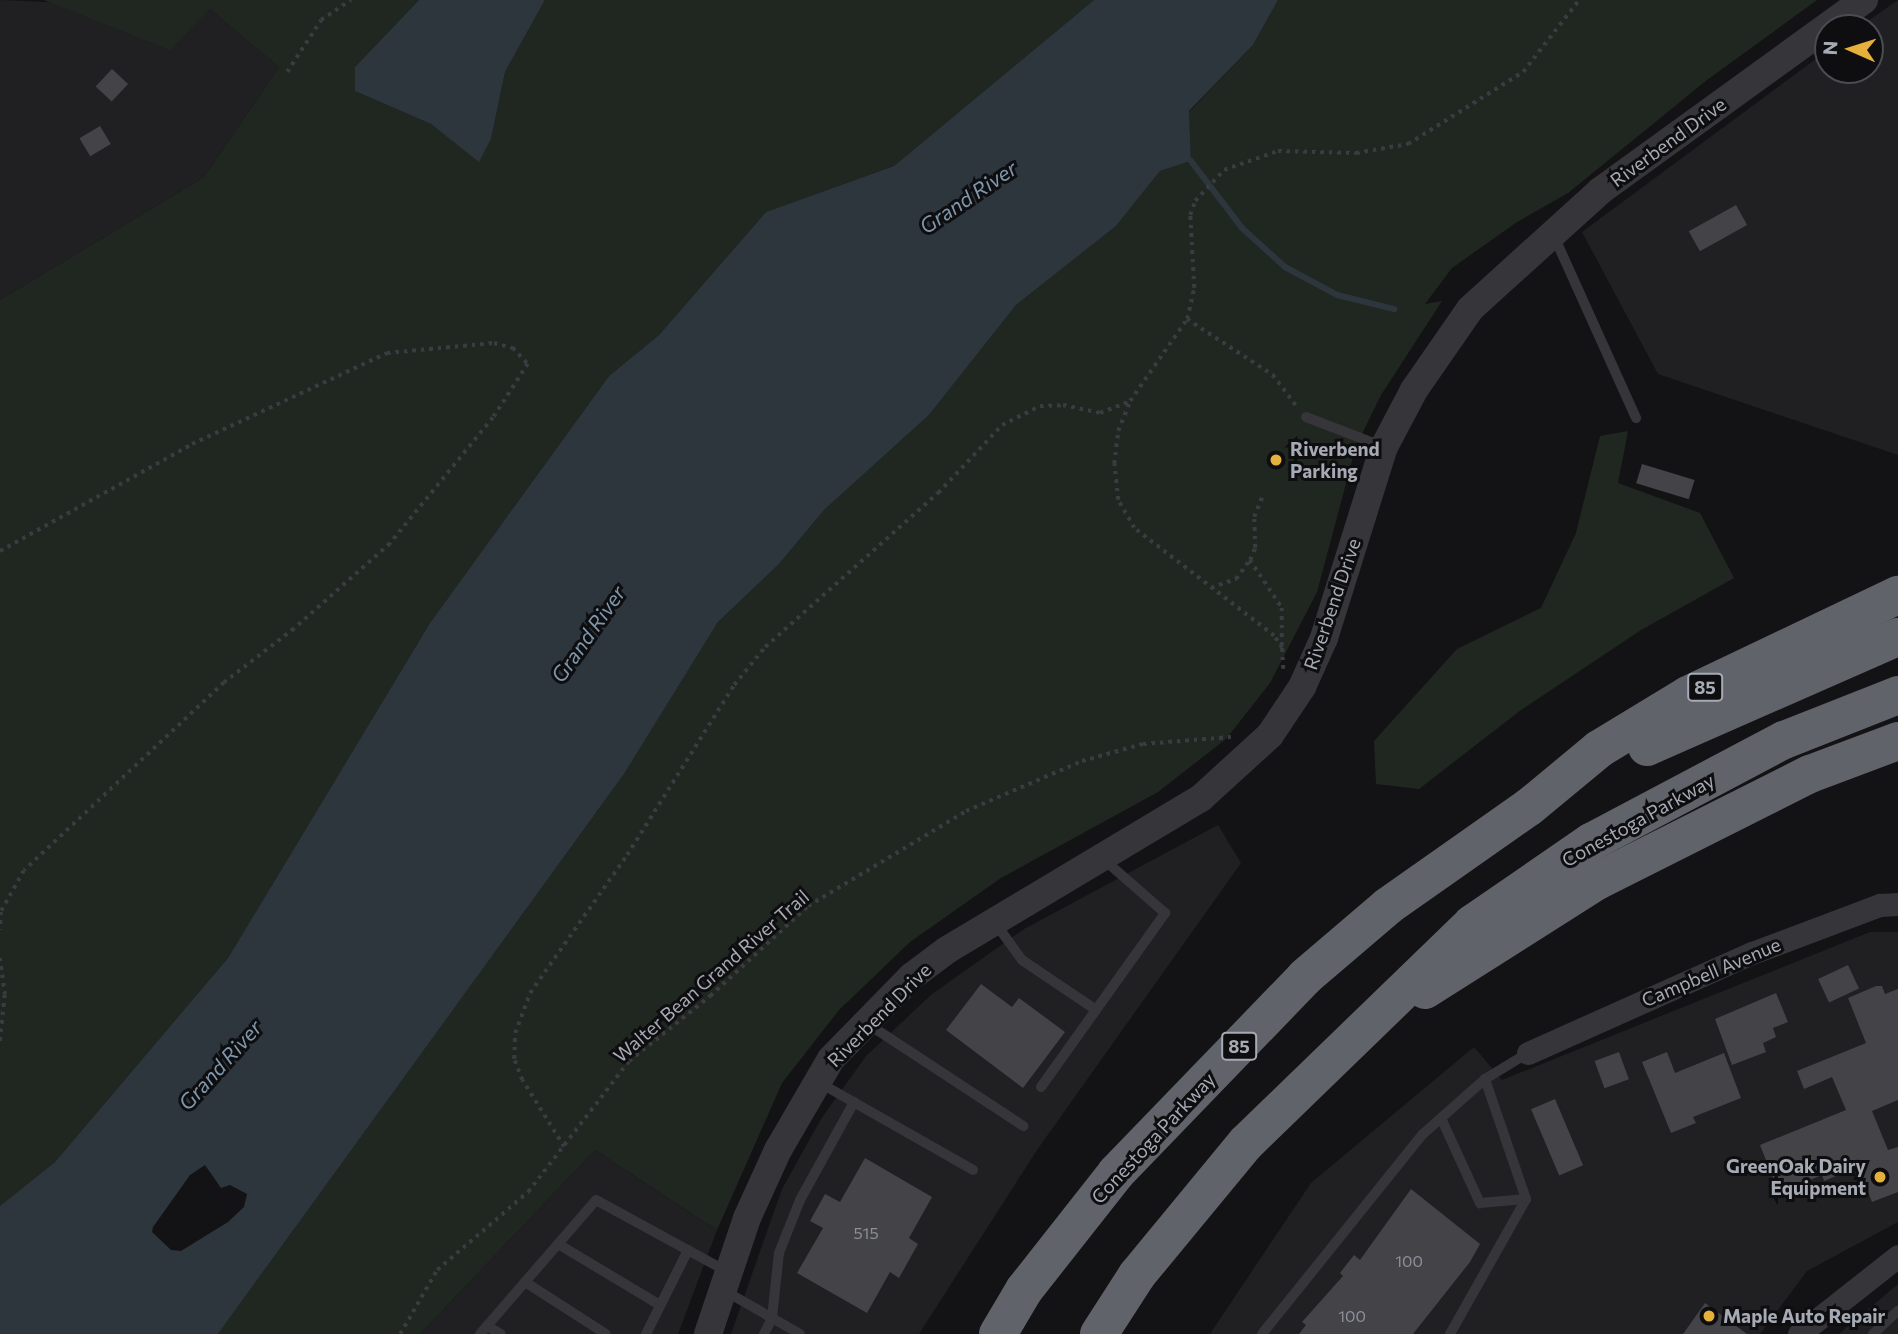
<!DOCTYPE html>
<html>
<head>
<meta charset="utf-8">
<style>
	body { margin:0 }
	#map { position:relative; width:1898px; height:1334px; overflow:hidden; background:#131315; font-family:Commissioner,sans-serif }
	div>[style] { position:absolute }
	[style*='--x'] { left:calc(var(--x)*1px); top:calc(var(--y)*1px); width:calc(var(--w)*1px); rotate:calc(var(--a)*1deg) }
	.built>* { inset:0; background:#201f22 }
	.green>* { inset:0; background:#202721 }
	.water>* { inset:0; background:#2e363d }
	.stream>* { height:6px; margin:-3px; padding:0 3px; transform-origin:3px; border-radius:3px; background:#2e363d }
	.building>* { inset:0; background:#434348; transform-origin:0 0 }
	.path>* { height:3.5px; margin-top:-1.75px; transform-origin:0; background:repeating-linear-gradient(90deg,#3b3c41 0 3.5px,transparent 0 8.5px) }
	.service>* { height:10px; margin:-5px; padding:0 5px; transform-origin:5px; border-radius:5px; background:#35353a }
	.minor>* { height:23px; margin:-11.5px; padding:0 11.5px; transform-origin:11.5px; border-radius:11.5px; background:#35353a }
	.tertiary>* { height:28px; margin:-14px; padding:0 14px; transform-origin:14px; border-radius:14px; background:#35353a }
	.motorway>* { height:38px; margin:-19px; padding:0 19px; transform-origin:19px; border-radius:19px; background:#61636a }
	.dots>* { width:19px; height:19px; translate:-50% -50%; box-sizing:border-box; border:4px solid #0e0e10; border-radius:50% }
	span { translate:-50% -50%; white-space:nowrap; text-align:center; line-height:1.15; -webkit-text-stroke:6px #0e0e10; paint-order:stroke }
	.number-label { font-size:16px; color:#8d9099 }
	.number-label span { -webkit-text-stroke-width:0 }
	.shield-label span { padding:2px 5px; background:#0e0e10; border:2px solid; border-radius:5px; -webkit-text-stroke-width:0 }
	.shield-label { font-size:18px; color:#a6aab4; font-weight:700 }
	.street-label { font-size:19px; color:#a6aab4 }
	.poi-label { font-size:19px; color:#a6aab4; font-weight:700 }
	.left { translate:0 -50%; text-align:left }
	.right { translate:-100% -50%; text-align:right }
	.water-label { font-size:21px; color:#7f97ad; font-style:italic }
	.north { position:absolute; left:1814px; top:14px; width:70px; height:70px; box-sizing:border-box; background:#0e0e10; border:2px solid #4b4c52; border-radius:50%; rotate:273deg; font-size:19px; font-weight:700; line-height:28px; text-align:center; color:#a6aab4 }
	.north::after { content:''; display:block; margin:auto; width:24px; height:32px; background:#e5b03c; clip-path:polygon(50% 0,100% 100%,50% 72%,0 100%) }
</style>
</head>
<body>
<div id="map">
	<div class="built">
		<div style="clip-path:polygon(0 0,210px 9px,279px 67px,204px 177px,0 300px)"></div>
		<div style="clip-path:polygon(1898px 0,1898px 455px,1658px 374px,1582px 232px,1828px 50px,1828px 70px,1870px 70px,1870px 28px,1858px 28px)"></div>
		<div style="clip-path:polygon(1218px 825px,1241px 863px,1037px 1150px,919px 1334px,731px 1334px,782px 1189px,821px 1119px,866px 1056px,932px 994px,1024px 929px)"></div>
		<div style="clip-path:polygon(1870px 932px,1898px 932px,1898px 1222px,1807px 1271px,1760px 1334px,1210px 1334px,1311px 1183px,1474px 1047px,1502px 1080px)"></div>
		<div style="clip-path:polygon(595px 1150px,717px 1230px,678px 1334px,420px 1334px)"></div>
		<div style="clip-path:polygon(1898px 1284px,1898px 1334px,1839px 1334px)"></div>
	</div>
	<div class="green">
		<div style="clip-path:polygon(44px 0,419px 0,355px 67px,355px 91px,431px 124px,479px 161px,491px 139px,505px 72px,545px 0,1094px 0,894px 166px,766px 212px,659px 335px,609px 376px,430px 623px,228px 958px,55px 1162px,0 1206px,0 300px,204px 177px,279px 67px,210px 9px,170px 50px)"></div>
		<div style="clip-path:polygon(1278px 0,1817px 0,1707px 80px,1568px 193px,1517px 222px,1452px 268px,1425px 304px,1442px 301px,1381px 395px,1356px 446px,1317px 592px,1270px 683px,1226px 739px,1158px 792px,1001px 878px,910px 942px,839px 1010px,782px 1083px,717px 1230px,595px 1150px,420px 1334px,218px 1334px,624px 774px,718px 622px,779px 564px,824px 510px,929px 415px,1016px 305px,1116px 226px,1160px 171px,1191px 161px,1189px 112px,1253px 45px)"></div>
		<div style="clip-path:polygon(1628px 431px,1618px 483px,1700px 513px,1734px 578px,1641px 630px,1521px 710px,1419px 789px,1376px 784px,1374px 741px,1457px 649px,1541px 608px,1576px 533px,1600px 436px)"></div>
	</div>
	<div class="water">
		<div style="clip-path:polygon(419px 0,545px 0,505px 72px,491px 139px,479px 162px,431px 124px,355px 91px,355px 67px)"></div>
		<div style="clip-path:polygon(evenodd,1094px 0,1278px 0,1253px 45px,1189px 111px,1191px 161px,1160px 171px,1116px 226px,1016px 305px,929px 415px,824px 510px,779px 564px,718px 622px,624px 774px,218px 1334px,0 1334px,0 1206px,55px 1162px,228px 958px,430px 623px,609px 376px,659px 335px,766px 212px,894px 166px,1094px 0,205px 1165px,221px 1188px,230px 1185px,247px 1194px,244px 1207px,228px 1222px,181px 1251px,171px 1250px,152px 1232px,153px 1227px,190px 1175px,205px 1165px)"></div>
	</div>
	<div class="stream">
		<div style="--x:1191;--y:161;--w:84;--a:52.7"></div>
		<div style="--x:1242;--y:228;--w:58;--a:42.2"></div>
		<div style="--x:1285;--y:267;--w:59;--a:28.3"></div>
		<div style="--x:1337;--y:295;--w:59;--a:13.8"></div>
	</div>
	<div class="building">
		<div style="left:112px;top:69px;width:22px;height:24px;rotate:43deg"></div>
		<div style="left:100px;top:126px;width:21px;height:24px;rotate:59deg"></div>
		<div style="left:1736px;top:205px;width:23px;height:54px;rotate:61deg"></div>
		<div style="left:1642px;top:464px;width:55px;height:20px;rotate:17deg"></div>
		<div style="left:1848px;top:965px;width:26px;height:33px;rotate:65deg"></div>
		<div style="clip-path:polygon(981px 984px,1012px 1007px,1019px 998px,1065px 1032px,1023px 1088px,946px 1030px)"></div>
		<div style="clip-path:polygon(1876px 986px,1882px 986px,1885px 994px,1898px 989px,1898px 1100px,1872px 1111px,1888px 1150px,1898px 1147px,1898px 1192px,1872px 1202px,1858px 1167px,1824px 1181px,1822px 1175px,1779px 1193px,1760px 1145px,1846px 1110px,1832px 1077px,1804px 1089px,1797px 1071px,1866px 1043px,1848px 998px)"></div>
		<div style="clip-path:polygon(1776px 993px,1788px 1022px,1773px 1028px,1776px 1037px,1763px 1043px,1766px 1052px,1732px 1065px,1715px 1019px)"></div>
		<div style="left:1619px;top:1052px;width:29px;height:26px;rotate:70deg"></div>
		<div style="clip-path:polygon(1667px 1052px,1675px 1073px,1724px 1053px,1741px 1098px,1693px 1117px,1696px 1123px,1671px 1133px,1642px 1062px)"></div>
		<div style="left:1555px;top:1099px;width:72px;height:26px;rotate:67deg"></div>
		<div style="clip-path:polygon(865px 1158px,932px 1197px,909px 1238px,918px 1244px,899px 1278px,890px 1272px,867px 1313px,797px 1273px,823px 1228px,810px 1221px,825px 1194px,840px 1202px)"></div>
		<div style="clip-path:polygon(1411px 1189px,1480px 1244px,1470px 1262px,1413px 1334px,1299px 1334px,1306px 1325px,1302px 1322px,1343px 1276px,1340px 1273px,1354px 1255px,1360px 1260px)"></div>
		<div style="clip-path:polygon(1705px 1303px,1747px 1334px,1683px 1334px)"></div>
	</div>
	<div class="path">
		<div style="--x:287;--y:72;--w:62;--a:-56.8"></div>
		<div style="--x:321;--y:20;--w:36;--a:-34"></div>
		<div style="--x:1187;--y:319;--w:103;--a:33.1"></div>
		<div style="--x:1273;--y:375;--w:41;--a:52.9"></div>
		<div style="--x:0;--y:551;--w:220;--a:-29.1"></div>
		<div style="--x:192;--y:444;--w:215;--a:-25"></div>
		<div style="--x:387;--y:353;--w:107;--a:-5.3"></div>
		<div style="--x:494;--y:343;--w:20;--a:15"></div>
		<div style="--x:513;--y:348;--w:22;--a:47"></div>
		<div style="--x:528;--y:364;--w:64;--a:122.9"></div>
		<div style="--x:493;--y:418;--w:163;--a:129.3"></div>
		<div style="--x:390;--y:544;--w:128;--a:138.5"></div>
		<div style="--x:294;--y:629;--w:88;--a:142.4"></div>
		<div style="--x:224;--y:683;--w:274;--a:136.8"></div>
		<div style="--x:24;--y:871;--w:47;--a:119.3"></div>
		<div style="--x:1;--y:912;--w:18;--a:93"></div>
		<div style="--x:1250;--y:560;--w:58;--a:56.3"></div>
		<div style="--x:1282;--y:608;--w:38;--a:90"></div>
		<div style="--x:1211;--y:588;--w:27;--a:-20"></div>
		<div style="--x:1236;--y:579;--w:24;--a:-54"></div>
		<div style="--x:1250;--y:560;--w:13;--a:-67"></div>
		<div style="--x:1255;--y:548;--w:31;--a:-92"></div>
		<div style="--x:1254;--y:517;--w:22;--a:-68"></div>
		<div style="--x:1283;--y:669;--w:21;--a:-93"></div>
		<div style="--x:1282;--y:648;--w:14;--a:-124"></div>
		<div style="--x:1274;--y:636;--w:177;--a:-142.4"></div>
		<div style="--x:1134;--y:528;--w:32;--a:-120"></div>
		<div style="--x:1118;--y:500;--w:36;--a:-96"></div>
		<div style="--x:1114;--y:464;--w:33;--a:-83"></div>
		<div style="--x:1118;--y:431;--w:32;--a:-68"></div>
		<div style="--x:1130;--y:401;--w:100;--a:-55.2"></div>
		<div style="--x:1187;--y:319;--w:32;--a:-77"></div>
		<div style="--x:1194;--y:288;--w:73;--a:-93.1"></div>
		<div style="--x:1190;--y:215;--w:15;--a:-70"></div>
		<div style="--x:1195;--y:201;--w:42;--a:-46.9"></div>
		<div style="--x:1224;--y:170;--w:57;--a:-19.4"></div>
		<div style="--x:1278;--y:151;--w:78;--a:1.5"></div>
		<div style="--x:1356;--y:153;--w:53;--a:-9.8"></div>
		<div style="--x:1408;--y:144;--w:136;--a:-32.1"></div>
		<div style="--x:1523;--y:72;--w:91;--a:-52.1"></div>
		<div style="--x:0;--y:958;--w:37;--a:82"></div>
		<div style="--x:5;--y:995;--w:47;--a:96.1"></div>
		<div style="--x:564;--y:1147;--w:79;--a:-122.1"></div>
		<div style="--x:522;--y:1080;--w:22;--a:-111"></div>
		<div style="--x:514;--y:1059;--w:26;--a:-88"></div>
		<div style="--x:515;--y:1033;--w:43;--a:-69.4"></div>
		<div style="--x:530;--y:993;--w:169;--a:-54.9"></div>
		<div style="--x:627;--y:855;--w:201;--a:-57.8"></div>
		<div style="--x:734;--y:685;--w:49;--a:-50.8"></div>
		<div style="--x:765;--y:647;--w:232;--a:-41.7"></div>
		<div style="--x:938;--y:493;--w:93;--a:-46.7"></div>
		<div style="--x:1002;--y:425;--w:42;--a:-26.6"></div>
		<div style="--x:1040;--y:406;--w:23;--a:-2"></div>
		<div style="--x:1063;--y:405;--w:38;--a:12"></div>
		<div style="--x:1100;--y:413;--w:30;--a:-21"></div>
		<div style="--x:400;--y:1334;--w:74;--a:-60"></div>
		<div style="--x:437;--y:1270;--w:120;--a:-40.6"></div>
		<div style="--x:528;--y:1192;--w:165;--a:-52.4"></div>
		<div style="--x:629;--y:1061;--w:104;--a:-38.7"></div>
		<div style="--x:710;--y:996;--w:133;--a:-42.6"></div>
		<div style="--x:808;--y:906;--w:184;--a:-31"></div>
		<div style="--x:966;--y:811;--w:126;--a:-23.3"></div>
		<div style="--x:1082;--y:761;--w:63;--a:-15.6"></div>
		<div style="--x:1143;--y:744;--w:88;--a:-4.5"></div>
	</div>
	<div class="service">
		<div style="--x:1553;--y:234;--w:202;--a:65.7"></div>
		<div style="--x:1306;--y:417;--w:84;--a:21"></div>
		<div style="--x:996;--y:924;--w:44;--a:54.2"></div>
		<div style="--x:1022;--y:960;--w:89;--a:34"></div>
		<div style="--x:868;--y:1024;--w:186;--a:33.3"></div>
		<div style="--x:820;--y:1083;--w:176;--a:29.6"></div>
		<div style="--x:1041;--y:1087;--w:214;--a:-54.5"></div>
		<div style="--x:1165;--y:913;--w:82;--a:-138.9"></div>
		<div style="--x:1441;--y:1118;--w:94;--a:65.4"></div>
		<div style="--x:1480;--y:1203;--w:46;--a:-5"></div>
		<div style="--x:558;--y:1244;--w:119;--a:30.9"></div>
		<div style="--x:525;--y:1282;--w:96;--a:32.7"></div>
		<div style="--x:725;--y:1291;--w:86;--a:29.8"></div>
		<div style="--x:487;--y:1326;--w:16;--a:30"></div>
		<div style="--x:480;--y:1334;--w:177;--a:-49.1"></div>
		<div style="--x:596;--y:1200;--w:150;--a:28.6"></div>
		<div style="--x:646;--y:1334;--w:94;--a:-63.4"></div>
		<div style="--x:764;--y:1334;--w:18;--a:-63"></div>
		<div style="--x:772;--y:1318;--w:65;--a:-83.9"></div>
		<div style="--x:779;--y:1253;--w:57;--a:-68.4"></div>
		<div style="--x:800;--y:1200;--w:112;--a:-61.1"></div>
		<div style="--x:1262;--y:1334;--w:257;--a:-51.2"></div>
		<div style="--x:1423;--y:1134;--w:83;--a:-41.6"></div>
		<div style="--x:1485;--y:1079;--w:50;--a:-31.2"></div>
		<div style="--x:1450;--y:1334;--w:155;--a:-60.6"></div>
		<div style="--x:1526;--y:1199;--w:127;--a:-108.9"></div>
		<div style="--x:1873;--y:1334;--w:34;--a:-43"></div>
	</div>
	<div class="minor">
		<div style="--x:1528;--y:1053;--w:245;--a:-24.1"></div>
		<div style="--x:1752;--y:953;--w:137;--a:-20.6"></div>
		<div style="--x:1880;--y:905;--w:18;--a:-3"></div>
		<div style="--x:1799;--y:1334;--w:126;--a:-38.2"></div>
	</div>
	<div class="tertiary">
		<div style="--x:708;--y:1334;--w:122;--a:-71.4"></div>
		<div style="--x:747;--y:1218;--w:75;--a:-65.5"></div>
		<div style="--x:778;--y:1150;--w:105;--a:-59.8"></div>
		<div style="--x:831;--y:1059;--w:115;--a:-45.7"></div>
		<div style="--x:911;--y:977;--w:45;--a:-36.9"></div>
		<div style="--x:947;--y:950;--w:296;--a:-30.9"></div>
		<div style="--x:1201;--y:798;--w:93;--a:-42.4"></div>
		<div style="--x:1270;--y:735;--w:58;--a:-56.3"></div>
		<div style="--x:1302;--y:687;--w:54;--a:-65.8"></div>
		<div style="--x:1324;--y:638;--w:200;--a:-72.6"></div>
		<div style="--x:1384;--y:447;--w:64;--a:-62.2"></div>
		<div style="--x:1414;--y:390;--w:98;--a:-55.3"></div>
		<div style="--x:1470;--y:309;--w:176;--a:-42.2"></div>
		<div style="--x:1600;--y:191;--w:326;--a:-35.9"></div>
	</div>
	<div class="motorway">
		<div style="--x:1647;--y:747;--w:274;--a:-23.7"></div>
		<div style="--x:1425;--y:990;--w:204;--a:-32.4"></div>
		<div style="--x:1597;--y:881;--w:238;--a:-26.7"></div>
		<div style="--x:1810;--y:774;--w:94;--a:-20.6"></div>
		<div style="--x:998;--y:1334;--w:51;--a:-59.4"></div>
		<div style="--x:1024;--y:1290;--w:149;--a:-51.8"></div>
		<div style="--x:1116;--y:1173;--w:272;--a:-46"></div>
		<div style="--x:1305;--y:977;--w:109;--a:-40.5"></div>
		<div style="--x:1388;--y:906;--w:172;--a:-35.1"></div>
		<div style="--x:1529;--y:807;--w:91;--a:-39.6"></div>
		<div style="--x:1599;--y:749;--w:104;--a:-31.2"></div>
		<div style="--x:1688;--y:695;--w:233;--a:-25.5"></div>
		<div style="--x:1099;--y:1334;--w:70;--a:-57.2"></div>
		<div style="--x:1137;--y:1275;--w:171;--a:-50.5"></div>
		<div style="--x:1246;--y:1143;--w:315;--a:-44.1"></div>
		<div style="--x:1472;--y:924;--w:145;--a:-34.6"></div>
		<div style="--x:1591;--y:842;--w:218;--a:-27.9"></div>
		<div style="--x:1784;--y:740;--w:123;--a:-21.5"></div>
	</div>
	<div class="dots">
		<div style="left:1276px;top:460px;background:#e5b03c"></div>
		<div style="left:1880px;top:1177px;background:#e5b03c"></div>
		<div style="left:1709px;top:1316px;background:#e5b03c"></div>
	</div>
	<div class="number-label">
		<span style="left:866px;top:1233px">515</span>
		<span style="left:1409px;top:1261px">100</span>
		<span style="left:1352px;top:1316px">100</span>
	</div>
	<div class="shield-label">
		<span style="left:1705px;top:687px">85</span>
		<span style="left:1239px;top:1046px">85</span>
	</div>
	<div class="street-label">
		<span style="left:1668px;top:142px;rotate:-36deg">Riverbend Drive</span>
		<span style="left:1332px;top:604px;rotate:-71deg">Riverbend Drive</span>
		<span style="left:1638px;top:820px;rotate:-29deg">Conestoga Parkway</span>
		<span style="left:1711px;top:972px;rotate:-23deg">Campbell Avenue</span>
		<span style="left:711px;top:976px;rotate:-41deg">Walter Bean Grand River Trail</span>
		<span style="left:879px;top:1015px;rotate:-45deg">Riverbend Drive</span>
		<span style="left:1153px;top:1138px;rotate:-47deg">Conestoga Parkway</span>
	</div>
	<div class="poi-label">
		<span class="left" style="left:1290px;top:460px">Riverbend<br>Parking</span>
		<span class="right" style="left:1866px;top:1177px">GreenOak Dairy<br>Equipment</span>
		<span class="left" style="left:1723px;top:1316px">Maple Auto Repair</span>
	</div>
	<div class="water-label">
		<span style="left:968px;top:197px;rotate:-34deg">Grand River</span>
		<span style="left:588px;top:634px;rotate:-55deg">Grand River</span>
		<span style="left:220px;top:1065px;rotate:-48deg">Grand River</span>
	</div>
	<div class="north">N</div>
</div>
</body>
</html>
